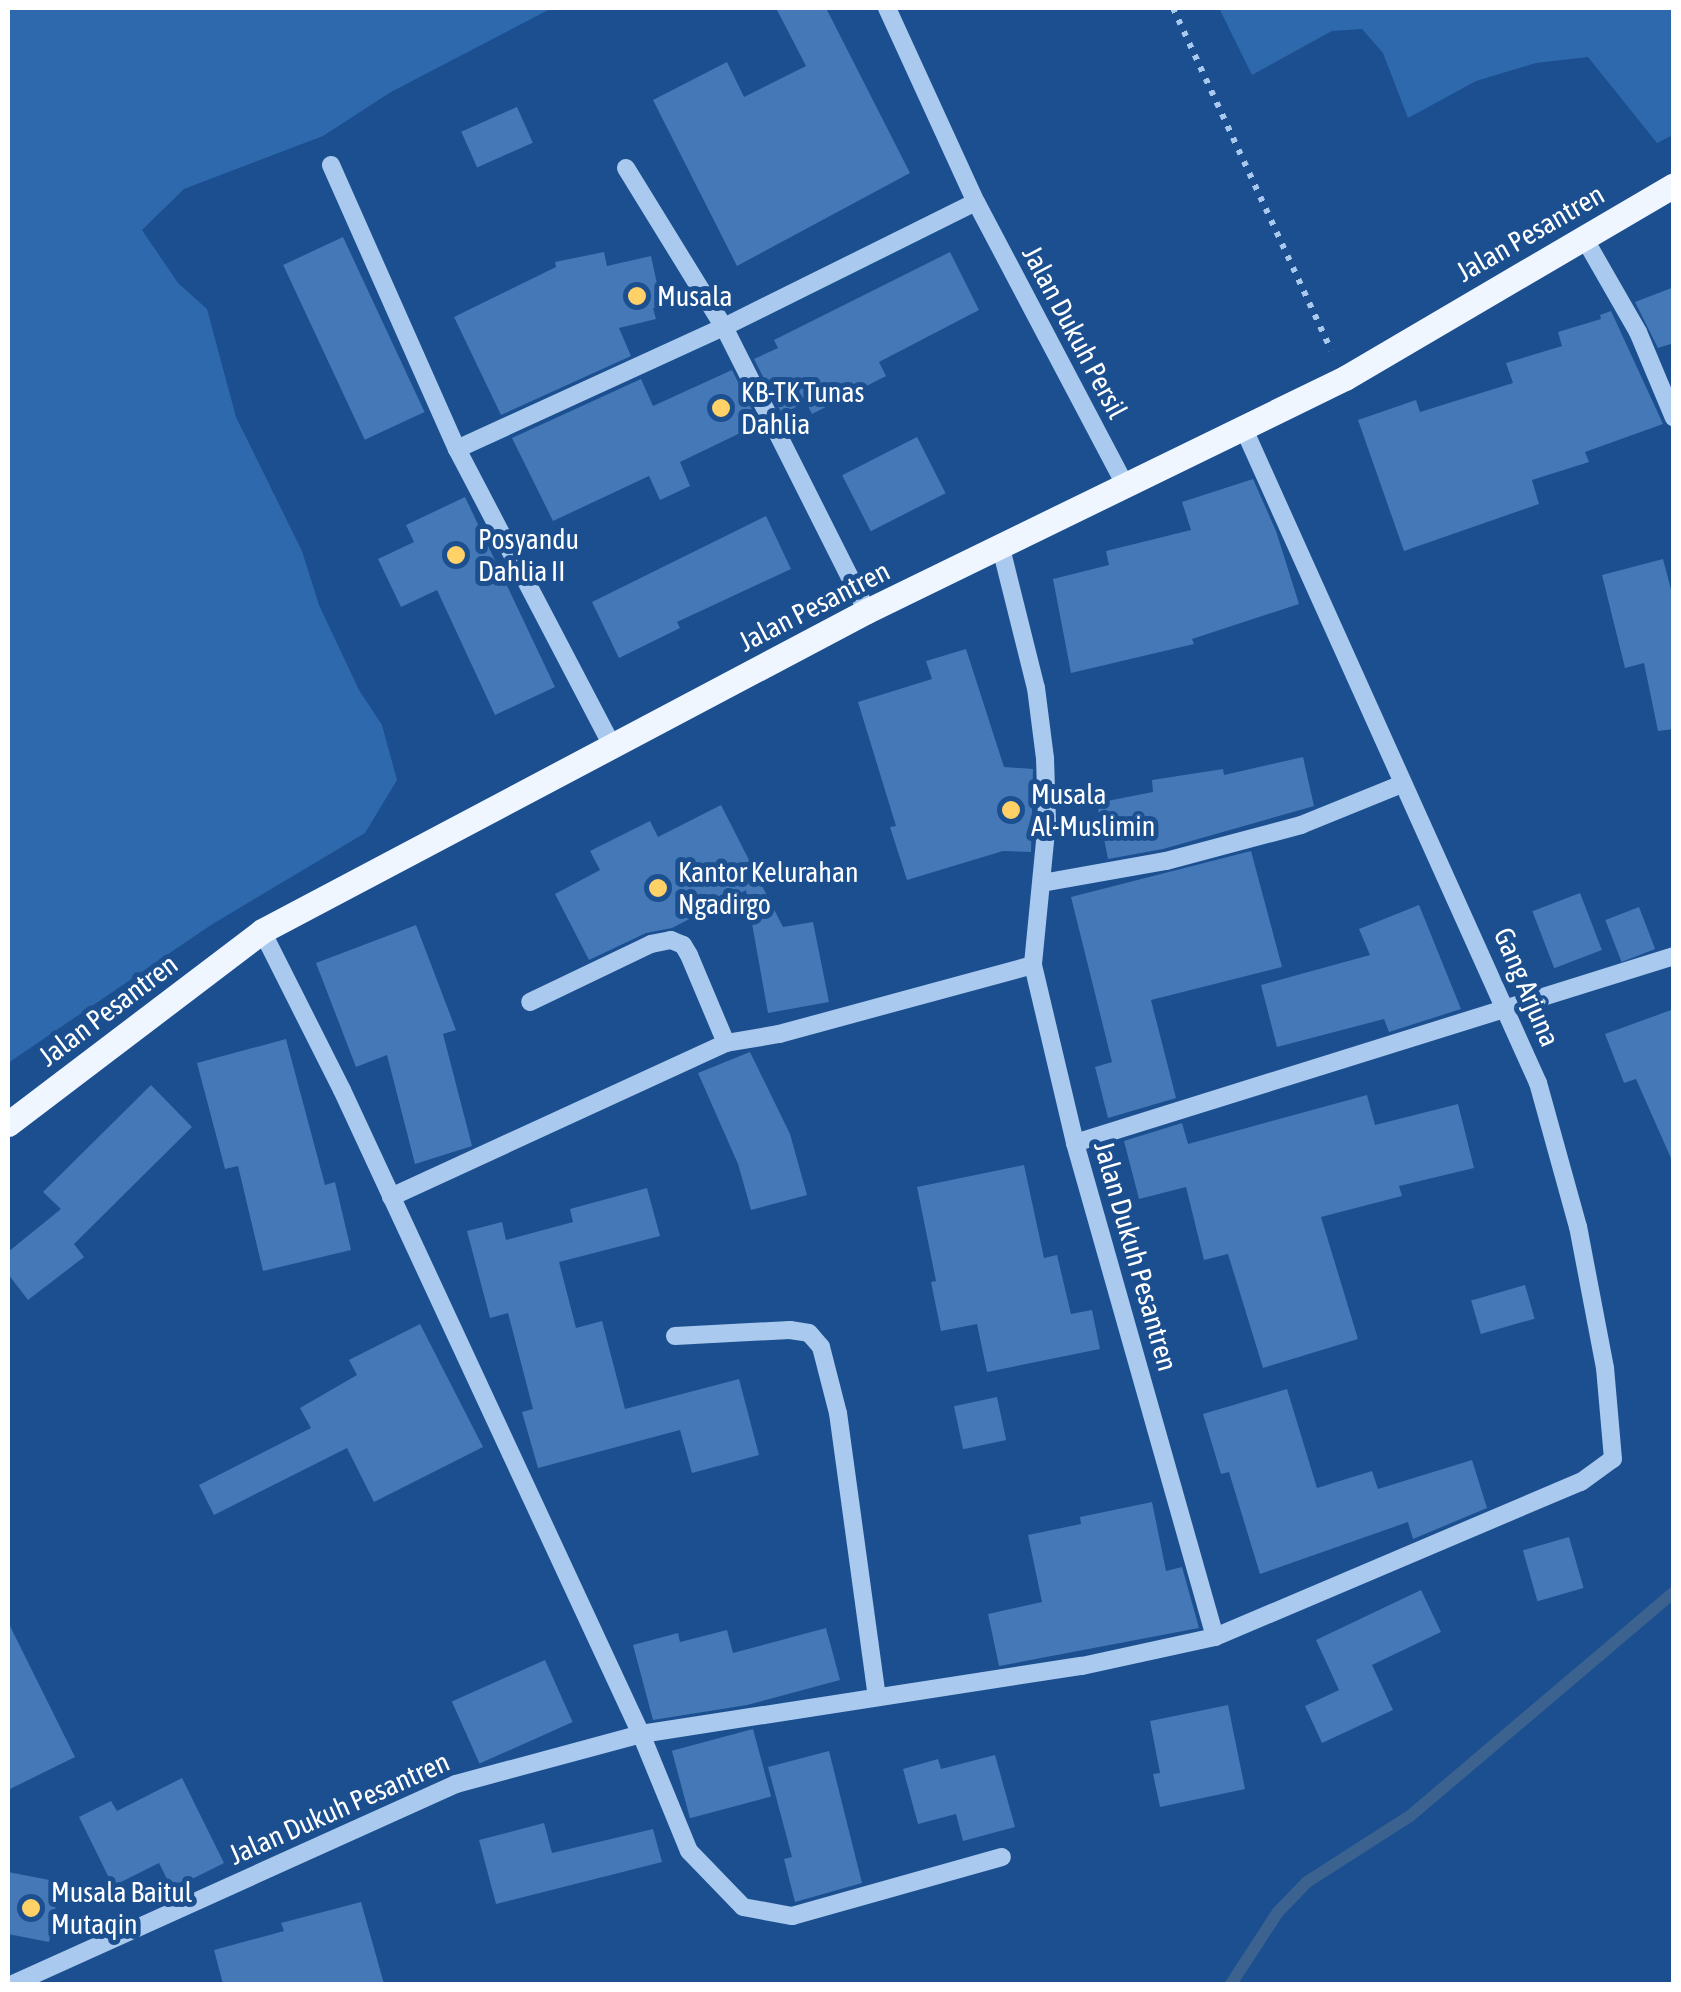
<!DOCTYPE html>
<html>
<head>
<meta charset="utf-8">
<style>
	body { margin:0 }
	#map { position:relative; width:1681px; height:1992px; overflow:hidden; background:#1b4f8f; font-family:"Asap Condensed",sans-serif }
	div>[style] { position:absolute }
	[style*='--x'] { left:calc(var(--x)*1px); top:calc(var(--y)*1px); width:calc(var(--w)*1px); rotate:calc(var(--a)*1deg) }
	.green>* { inset:0; background:#2e69ad }
	.stream>* { height:12px; margin:-6px; padding:0 6px; transform-origin:6px; border-radius:6px; background:#3c6290 }
	.building>* { inset:0; background:#4478b7; transform-origin:0 0 }
	.path>* { height:6px; margin-top:-3px; transform-origin:0; background:repeating-linear-gradient(90deg,#a9c9ee 0 5px,transparent 0 13px) }
	.minor>* { height:18px; margin:-9px; padding:0 9px; transform-origin:9px; border-radius:9px; background:#a9c9ee }
	.major>* { height:25px; margin:-12.5px; padding:0 12.5px; transform-origin:12.5px; border-radius:12.5px; background:#f0f6ff }
	.dots>* { width:28px; height:28px; translate:-50% -50%; box-sizing:border-box; border:5px solid #1b4f8f; border-radius:50% }
	span { translate:-50% -50%; white-space:nowrap; text-align:center; line-height:1.15; -webkit-text-stroke:10px #1b4f8f; paint-order:stroke }
	.street-label { font-size:28px; color:#fff }
	.poi-label { font-size:28px; color:#fff }
	.left { translate:0 -50%; text-align:left }
	.frame { position:absolute; inset:0; border:10px solid #fff; pointer-events:none }
</style>
</head>
<body>
<div id="map">
	<div class="green">
		<div style="clip-path:polygon(8px 8px,552px 8px,391px 92px,323px 136px,184px 189px,142px 230px,178px 283px,207px 309px,236px 417px,302px 551px,319px 605px,359px 690px,382px 725px,397px 780px,365px 833px,211px 925px,8px 1063px)"></div>
		<div style="clip-path:polygon(1219px 8px,1673px 8px,1673px 135px,1657px 143px,1588px 57px,1536px 63px,1476px 81px,1408px 118px,1383px 53px,1362px 29px,1332px 31px,1252px 75px)"></div>
	</div>
	<div class="stream">
		<div style="--x:1231;--y:1984;--w:86;--a:-56.9"></div>
		<div style="--x:1278;--y:1912;--w:42;--a:-46"></div>
		<div style="--x:1307;--y:1882;--w:122;--a:-32.7"></div>
		<div style="--x:1410;--y:1816;--w:346;--a:-40.3"></div>
	</div>
	<div class="building">
		<div style="clip-path:polygon(776px 8px,826px 8px,910px 173px,737px 266px,653px 100px,727px 62px,744px 97px,806px 66px)"></div>
		<div style="left:517px;top:107px;width:39px;height:61px;rotate:66deg"></div>
		<div style="left:343px;top:237px;width:193px;height:66px;rotate:65deg"></div>
		<div style="clip-path:polygon(604px 252px,607px 266px,651px 256px,662px 307px,653px 308px,656px 319px,619px 328px,631px 356px,501px 415px,454px 317px,556px 267px,555px 262px)"></div>
		<div style="clip-path:polygon(950px 252px,979px 310px,879px 362px,886px 376px,812px 414px,806px 402px,782px 414px,754px 359px,778px 348px,774px 340px)"></div>
		<div style="clip-path:polygon(1674px 287px,1674px 343px,1658px 348px,1635px 302px)"></div>
		<div style="clip-path:polygon(1611px 311px,1663px 424px,1585px 452px,1589px 462px,1532px 480px,1539px 504px,1404px 551px,1358px 420px,1416px 400px,1420px 412px,1513px 383px,1506px 363px,1562px 346px,1558px 332px,1601px 319px,1600px 315px)"></div>
		<div style="clip-path:polygon(732px 370px,759px 424px,680px 462px,690px 486px,660px 500px,649px 476px,553px 521px,512px 438px,641px 379px,653px 406px)"></div>
		<div style="left:917px;top:437px;width:63px;height:84px;rotate:63deg"></div>
		<div style="clip-path:polygon(1253px 479px,1276px 531px,1299px 604px,1192px 639px,1194px 644px,1071px 673px,1053px 579px,1109px 565px,1106px 551px,1191px 530px,1182px 502px)"></div>
		<div style="clip-path:polygon(465px 497px,555px 687px,495px 715px,437px 590px,401px 607px,378px 559px,414px 542px,406px 525px)"></div>
		<div style="clip-path:polygon(766px 516px,791px 569px,677px 622px,680px 628px,619px 658px,592px 602px)"></div>
		<div style="clip-path:polygon(1663px 559px,1674px 601px,1674px 729px,1658px 731px,1644px 663px,1625px 668px,1602px 575px)"></div>
		<div style="clip-path:polygon(966px 649px,1004px 767px,1033px 769px,1031px 852px,1003px 851px,907px 880px,890px 827px,896px 826px,858px 702px,932px 679px,926px 661px)"></div>
		<div style="clip-path:polygon(1303px 757px,1314px 806px,1163px 849px,1108px 859px,1097px 803px,1153px 792px,1152px 780px,1223px 769px,1224px 775px)"></div>
		<div style="clip-path:polygon(721px 805px,783px 927px,813px 922px,829px 1002px,768px 1013px,746px 890px,672px 928px,646px 933px,589px 960px,555px 894px,600px 870px,590px 851px,650px 821px,658px 837px)"></div>
		<div style="clip-path:polygon(1251px 851px,1282px 967px,1151px 1000px,1176px 1098px,1108px 1118px,1095px 1067px,1112px 1062px,1071px 897px)"></div>
		<div style="left:1580px;top:893px;width:61px;height:51px;rotate:69deg"></div>
		<div style="clip-path:polygon(1419px 905px,1461px 1009px,1389px 1032px,1384px 1019px,1277px 1047px,1261px 985px,1370px 955px,1359px 929px)"></div>
		<div style="left:1639px;top:907px;width:45px;height:36px;rotate:69deg"></div>
		<div style="clip-path:polygon(416px 925px,456px 1030px,443px 1034px,472px 1146px,415px 1164px,387px 1055px,356px 1067px,316px 963px)"></div>
		<div style="clip-path:polygon(1674px 1009px,1674px 1165px,1636px 1079px,1624px 1083px,1605px 1034px)"></div>
		<div style="clip-path:polygon(286px 1039px,325px 1185px,335px 1182px,351px 1250px,263px 1271px,238px 1166px,225px 1169px,197px 1063px)"></div>
		<div style="clip-path:polygon(750px 1052px,790px 1134px,807px 1195px,751px 1210px,738px 1164px,698px 1073px)"></div>
		<div style="clip-path:polygon(151px 1085px,192px 1127px,74px 1244px,84px 1257px,28px 1300px,8px 1274px,8px 1252px,61px 1209px,43px 1192px)"></div>
		<div style="clip-path:polygon(1367px 1095px,1375px 1125px,1458px 1104px,1474px 1168px,1399px 1186px,1402px 1196px,1321px 1217px,1358px 1339px,1263px 1368px,1228px 1254px,1204px 1260px,1186px 1187px,1139px 1199px,1124px 1141px,1182px 1123px,1188px 1144px)"></div>
		<div style="clip-path:polygon(1024px 1165px,1044px 1258px,1057px 1255px,1071px 1314px,1092px 1310px,1100px 1349px,987px 1372px,977px 1324px,941px 1331px,931px 1282px,936px 1281px,917px 1187px)"></div>
		<div style="clip-path:polygon(647px 1188px,660px 1236px,559px 1262px,576px 1328px,602px 1321px,625px 1409px,739px 1379px,759px 1455px,692px 1473px,680px 1430px,538px 1468px,522px 1412px,533px 1409px,508px 1313px,490px 1318px,467px 1231px,502px 1222px,506px 1240px,573px 1222px,570px 1209px)"></div>
		<div style="left:1525px;top:1285px;width:35px;height:56px;rotate:74deg"></div>
		<div style="clip-path:polygon(420px 1324px,483px 1447px,374px 1502px,347px 1448px,214px 1515px,199px 1485px,311px 1428px,300px 1408px,357px 1375px,349px 1360px)"></div>
		<div style="clip-path:polygon(1287px 1389px,1317px 1488px,1372px 1471px,1378px 1489px,1472px 1460px,1487px 1508px,1413px 1539px,1408px 1522px,1260px 1574px,1229px 1472px,1221px 1474px,1203px 1414px)"></div>
		<div style="left:997px;top:1397px;width:44px;height:44px;rotate:78deg"></div>
		<div style="clip-path:polygon(1152px 1502px,1166px 1571px,1182px 1567px,1199px 1628px,999px 1666px,988px 1614px,1042px 1602px,1028px 1535px,1081px 1524px,1080px 1517px)"></div>
		<div style="left:1569px;top:1537px;width:53px;height:48px;rotate:74deg"></div>
		<div style="clip-path:polygon(1421px 1590px,1441px 1632px,1372px 1665px,1393px 1710px,1322px 1743px,1305px 1706px,1339px 1690px,1316px 1640px)"></div>
		<div style="clip-path:polygon(8px 1622px,75px 1757px,8px 1790px)"></div>
		<div style="clip-path:polygon(826px 1628px,840px 1680px,747px 1705px,653px 1720px,633px 1645px,678px 1633px,680px 1642px,727px 1630px,733px 1653px)"></div>
		<div style="left:545px;top:1660px;width:68px;height:102px;rotate:66deg"></div>
		<div style="clip-path:polygon(1228px 1705px,1245px 1789px,1160px 1807px,1153px 1774px,1160px 1773px,1150px 1721px)"></div>
		<div style="left:753px;top:1729px;width:70px;height:84px;rotate:75deg"></div>
		<div style="clip-path:polygon(829px 1751px,862px 1883px,795px 1902px,784px 1859px,792px 1857px,768px 1767px)"></div>
		<div style="clip-path:polygon(995px 1755px,1015px 1827px,963px 1841px,956px 1814px,918px 1824px,903px 1769px,938px 1759px,941px 1769px)"></div>
		<div style="clip-path:polygon(182px 1778px,224px 1863px,172px 1889px,159px 1863px,113px 1886px,79px 1817px,111px 1801px,117px 1811px)"></div>
		<div style="clip-path:polygon(544px 1823px,552px 1853px,653px 1829px,662px 1862px,496px 1904px,479px 1840px)"></div>
		<div style="clip-path:polygon(8px 1872px,60px 1882px,49px 1942px,8px 1934px)"></div>
		<div style="clip-path:polygon(361px 1902px,384px 1984px,223px 1984px,214px 1950px,284px 1931px,281px 1923px)"></div>
	</div>
	<div class="path">
		<div style="--x:1173;--y:8;--w:377;--a:65.2"></div>
	</div>
	<div class="minor">
		<div style="--x:887;--y:8;--w:213;--a:65.4"></div>
		<div style="--x:976;--y:202;--w:322;--a:62.2"></div>
		<div style="--x:331;--y:165;--w:311;--a:66.1"></div>
		<div style="--x:457;--y:449;--w:332;--a:62.4"></div>
		<div style="--x:626;--y:168;--w:187;--a:58.4"></div>
		<div style="--x:724;--y:327;--w:318;--a:63.3"></div>
		<div style="--x:1583;--y:236;--w:111;--a:60.2"></div>
		<div style="--x:1638;--y:332;--w:93;--a:67.3"></div>
		<div style="--x:457;--y:449;--w:294;--a:-24.6"></div>
		<div style="--x:724;--y:327;--w:281;--a:-26.4"></div>
		<div style="--x:1001;--y:548;--w:144;--a:76"></div>
		<div style="--x:1036;--y:688;--w:71;--a:82.7"></div>
		<div style="--x:1045;--y:758;--w:63;--a:88.2"></div>
		<div style="--x:1047;--y:821;--w:145;--a:95.6"></div>
		<div style="--x:1033;--y:965;--w:183;--a:76.7"></div>
		<div style="--x:1075;--y:1143;--w:513;--a:74.18"></div>
		<div style="--x:1042;--y:883;--w:126;--a:-10.1"></div>
		<div style="--x:1166;--y:861;--w:140;--a:-14.9"></div>
		<div style="--x:1301;--y:825;--w:109;--a:-22.1"></div>
		<div style="--x:262;--y:931;--w:178;--a:63.3"></div>
		<div style="--x:342;--y:1090;--w:710;--a:65.1"></div>
		<div style="--x:641;--y:1734;--w:126;--a:67.7"></div>
		<div style="--x:689;--y:1851;--w:78;--a:46"></div>
		<div style="--x:743;--y:1907;--w:50;--a:10.4"></div>
		<div style="--x:792;--y:1916;--w:218;--a:-15.7"></div>
		<div style="--x:726;--y:1043;--w:54;--a:-9.6"></div>
		<div style="--x:779;--y:1034;--w:263;--a:-15.2"></div>
		<div style="--x:1075;--y:1143;--w:628;--a:-17.34"></div>
		<div style="--x:391;--y:1197;--w:369;--a:-24.7"></div>
		<div style="--x:726;--y:1043;--w:95;--a:-112.8"></div>
		<div style="--x:689;--y:955;--w:12;--a:-121"></div>
		<div style="--x:683;--y:945;--w:13;--a:-157"></div>
		<div style="--x:671;--y:940;--w:20;--a:169"></div>
		<div style="--x:651;--y:944;--w:134;--a:154.4"></div>
		<div style="--x:675;--y:1336;--w:115;--a:-3"></div>
		<div style="--x:790;--y:1330;--w:19;--a:9"></div>
		<div style="--x:809;--y:1333;--w:18;--a:49"></div>
		<div style="--x:821;--y:1347;--w:68;--a:75.6"></div>
		<div style="--x:838;--y:1413;--w:286;--a:82.2"></div>
		<div style="--x:13;--y:1984;--w:486;--a:-24.3"></div>
		<div style="--x:456;--y:1784;--w:192;--a:-15.1"></div>
		<div style="--x:641;--y:1734;--w:446;--a:-8.8"></div>
		<div style="--x:1082;--y:1666;--w:136;--a:-12.3"></div>
		<div style="--x:1215;--y:1637;--w:397;--a:-23"></div>
		<div style="--x:1581;--y:1482;--w:39;--a:-36"></div>
		<div style="--x:1613;--y:1459;--w:91;--a:-95"></div>
		<div style="--x:1605;--y:1368;--w:144;--a:-100.8"></div>
		<div style="--x:1578;--y:1227;--w:149;--a:-105.5"></div>
		<div style="--x:1538;--y:1083;--w:719;--a:-114.21"></div>
	</div>
	<div class="major">
		<div style="--x:8;--y:1124;--w:319;--a:-37.2"></div>
		<div style="--x:262;--y:931;--w:684;--a:-27.88"></div>
		<div style="--x:867;--y:611;--w:532;--a:-25.99"></div>
		<div style="--x:1345;--y:378;--w:381;--a:-30.4"></div>
	</div>
	<div class="dots">
		<div style="left:637px;top:296px;background:#ffd166"></div>
		<div style="left:721px;top:408px;background:#ffd166"></div>
		<div style="left:456px;top:555px;background:#ffd166"></div>
		<div style="left:1011px;top:810px;background:#ffd166"></div>
		<div style="left:658px;top:888px;background:#ffd166"></div>
		<div style="left:31px;top:1908px;background:#ffd166"></div>
	</div>
	<div class="street-label">
		<span style="left:1530px;top:233px;rotate:-30deg">Jalan Pesantren</span>
		<span style="left:1075px;top:332px;rotate:62deg">Jalan Dukuh Persil</span>
		<span style="left:814px;top:606px;rotate:-27deg">Jalan Pesantren</span>
		<span style="left:1527px;top:987px;rotate:67deg">Gang Arjuna</span>
		<span style="left:108px;top:1010px;rotate:-37deg">Jalan Pesantren</span>
		<span style="left:1136px;top:1256px;rotate:74deg">Jalan Dukuh Pesantren</span>
		<span style="left:339px;top:1808px;rotate:-24deg">Jalan Dukuh Pesantren</span>
	</div>
	<div class="poi-label">
		<span class="left" style="left:657px;top:296px">Musala</span>
		<span class="left" style="left:741px;top:408px">KB-TK Tunas<br>Dahlia</span>
		<span class="left" style="left:478px;top:555px">Posyandu<br>Dahlia II</span>
		<span class="left" style="left:1031px;top:810px">Musala<br>Al-Muslimin</span>
		<span class="left" style="left:678px;top:888px">Kantor Kelurahan<br>Ngadirgo</span>
		<span class="left" style="left:51px;top:1908px">Musala Baitul<br>Mutaqin</span>
	</div>
	<div class="frame"></div>
</div>
</body>
</html>
